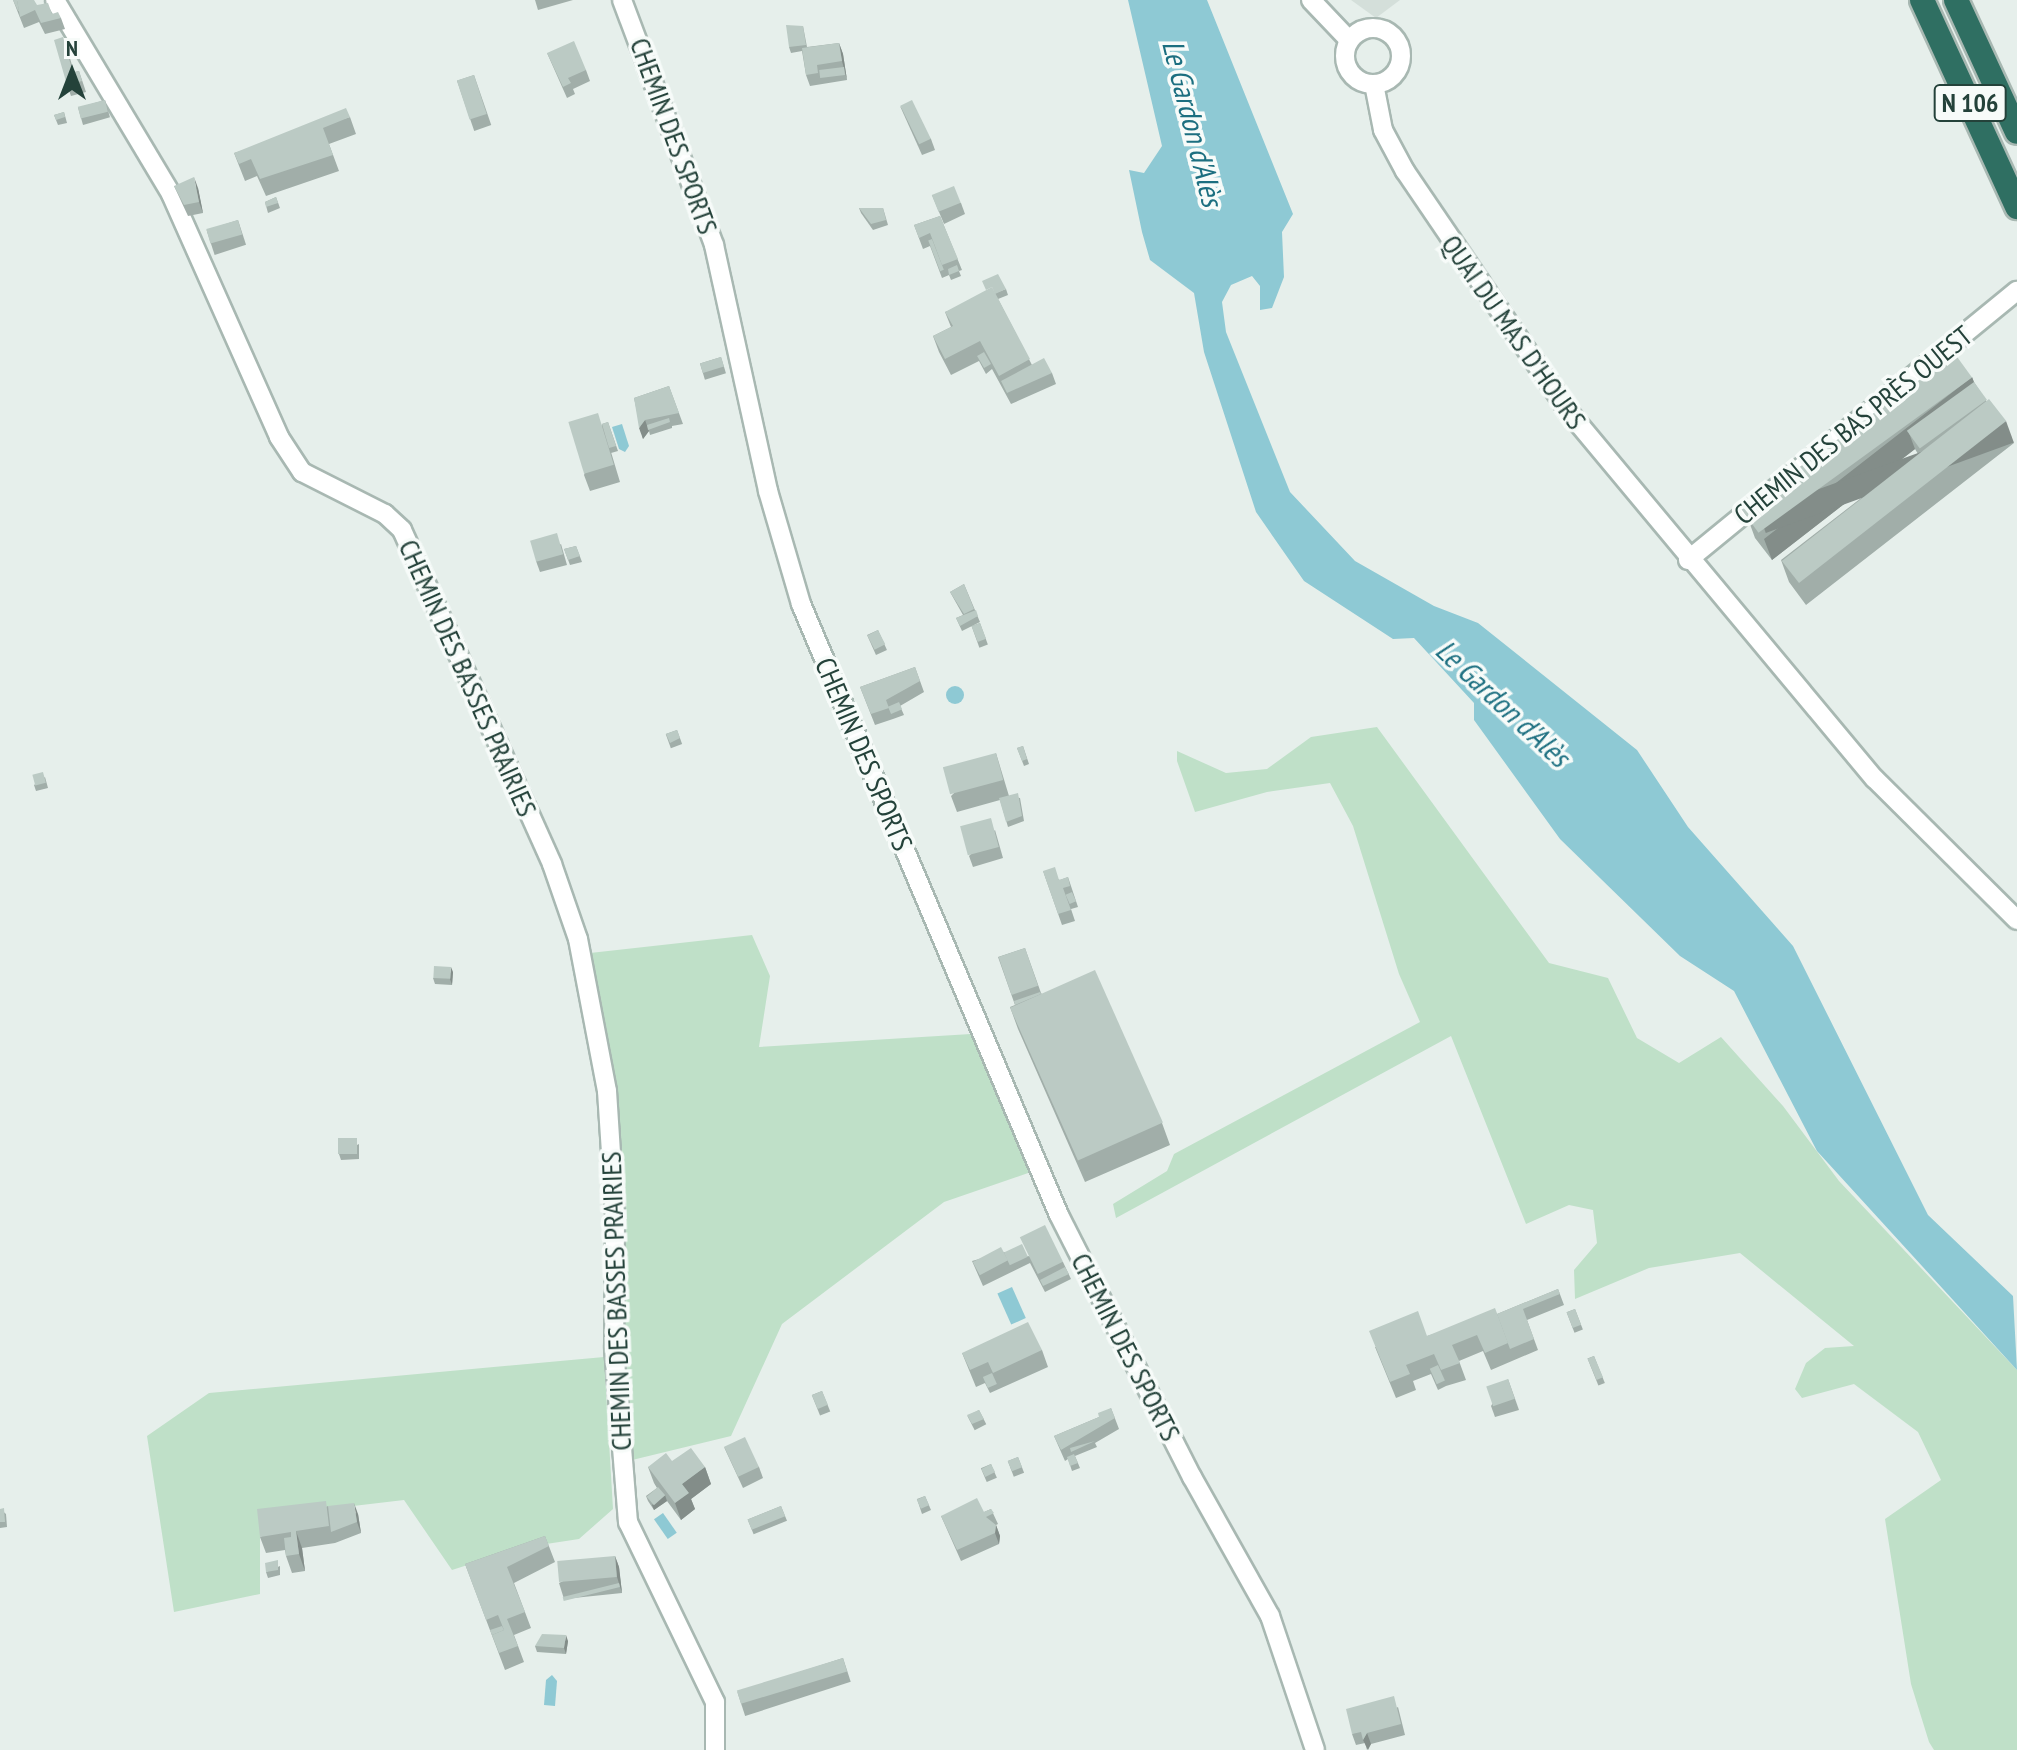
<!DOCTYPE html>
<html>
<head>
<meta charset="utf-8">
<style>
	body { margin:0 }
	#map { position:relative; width:2017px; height:1750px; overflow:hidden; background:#e6efeb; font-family:"PT Sans Narrow",sans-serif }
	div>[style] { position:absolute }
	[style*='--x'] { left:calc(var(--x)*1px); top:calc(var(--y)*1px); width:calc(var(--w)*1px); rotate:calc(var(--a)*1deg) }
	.built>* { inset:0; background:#d4dfda }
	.green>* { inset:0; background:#bfe0c8 }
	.water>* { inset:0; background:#8ec9d4; transform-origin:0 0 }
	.round { border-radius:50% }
	.roads { filter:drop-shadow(2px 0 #a8b8b2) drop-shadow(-2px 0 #a8b8b2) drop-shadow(0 2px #a8b8b2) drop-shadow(0 -2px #a8b8b2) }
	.street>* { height:18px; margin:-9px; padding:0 9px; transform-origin:9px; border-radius:9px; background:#fff }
	.street>.ring { margin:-9px; padding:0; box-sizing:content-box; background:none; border:18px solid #fff; border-radius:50% }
	.highway>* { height:24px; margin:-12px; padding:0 12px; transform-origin:12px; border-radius:12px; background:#2f6f62 }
	.wall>* { inset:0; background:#a1aea9; transform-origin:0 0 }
	.shaded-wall>* { inset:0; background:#838d89; transform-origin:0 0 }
	.building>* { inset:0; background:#bbcac4; transform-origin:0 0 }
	span { translate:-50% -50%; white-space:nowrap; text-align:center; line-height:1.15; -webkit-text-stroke:7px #f7fbf9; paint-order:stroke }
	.shield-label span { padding:2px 6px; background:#f7fbf9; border:2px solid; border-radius:6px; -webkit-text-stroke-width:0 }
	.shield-label { font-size:26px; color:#24423a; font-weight:700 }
	.street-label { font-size:28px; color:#24423a }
	.water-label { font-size:30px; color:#1c6f80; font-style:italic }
	.north { position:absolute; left:32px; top:32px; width:80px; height:80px; -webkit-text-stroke:6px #f7fbf9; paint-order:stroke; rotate:0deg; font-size:22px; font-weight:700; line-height:32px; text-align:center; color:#24423a }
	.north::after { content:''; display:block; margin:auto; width:28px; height:36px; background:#24423a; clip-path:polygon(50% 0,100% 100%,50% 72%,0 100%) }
</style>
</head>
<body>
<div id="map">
	<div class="built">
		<div style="clip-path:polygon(1351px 0,1400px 0,1376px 18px)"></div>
	</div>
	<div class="green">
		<div style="clip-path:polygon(1377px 727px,1549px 963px,1608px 978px,1637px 1038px,1679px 1063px,1721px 1037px,1783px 1106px,1839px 1181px,2017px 1370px,2017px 1750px,1934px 1750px,1929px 1742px,1911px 1684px,1885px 1519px,1941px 1480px,1918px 1432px,1854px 1384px,1802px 1398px,1795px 1389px,1806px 1363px,1825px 1348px,1854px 1346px,1740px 1253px,1649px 1268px,1575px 1299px,1574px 1270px,1597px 1243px,1593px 1210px,1569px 1205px,1526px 1224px,1451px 1036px,1116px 1218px,1113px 1204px,1167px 1171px,1174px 1154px,1420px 1022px,1399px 974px,1353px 826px,1330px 783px,1267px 792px,1195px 812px,1177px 761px,1177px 751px,1226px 773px,1267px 769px,1311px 737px)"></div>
		<div style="clip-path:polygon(752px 935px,770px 976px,759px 1047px,971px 1034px,1031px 1172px,944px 1202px,782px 1324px,731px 1436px,628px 1461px,618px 1151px,607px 1032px,590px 953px)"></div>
		<div style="clip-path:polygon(604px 1357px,613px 1509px,579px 1539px,520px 1548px,452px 1570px,404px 1500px,260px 1517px,260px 1594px,174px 1612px,147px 1436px,209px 1393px)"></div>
	</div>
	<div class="water">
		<div style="clip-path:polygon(1128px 0,1207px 0,1293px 214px,1282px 232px,1284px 277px,1272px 308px,1260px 310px,1260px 286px,1252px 276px,1231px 285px,1222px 302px,1226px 332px,1290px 492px,1355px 561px,1434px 606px,1478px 623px,1637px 750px,1688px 827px,1793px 946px,1928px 1215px,2013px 1296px,2017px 1370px,1817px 1151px,1734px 991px,1680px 956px,1560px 839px,1474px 720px,1474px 703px,1414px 638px,1393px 639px,1304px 581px,1256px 512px,1204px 352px,1194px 293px,1150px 260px,1142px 232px,1129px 170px,1144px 173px,1162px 146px)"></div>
		<div style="clip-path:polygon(622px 424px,629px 446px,625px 452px,619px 449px,612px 427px)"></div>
		<div class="round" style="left:946px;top:686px;width:18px;height:18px"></div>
		<div style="left:1012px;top:1287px;width:34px;height:16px;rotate:66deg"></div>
		<div style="left:663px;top:1513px;width:24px;height:11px;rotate:55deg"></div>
		<div style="clip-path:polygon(552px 1675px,557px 1681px,555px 1706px,544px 1705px,546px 1680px)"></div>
	</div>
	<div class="roads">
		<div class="street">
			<div style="--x:55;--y:0;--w:226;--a:59.1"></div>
			<div style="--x:171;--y:194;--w:266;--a:66"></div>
			<div style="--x:279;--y:437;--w:42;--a:56.7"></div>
			<div style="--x:302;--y:472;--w:93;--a:26.8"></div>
			<div style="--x:385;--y:514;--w:23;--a:43"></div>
			<div style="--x:402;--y:530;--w:366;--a:65.8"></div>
			<div style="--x:552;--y:864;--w:79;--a:70.9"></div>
			<div style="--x:578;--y:939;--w:155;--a:79.2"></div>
			<div style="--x:607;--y:1091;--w:125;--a:86.3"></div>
			<div style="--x:615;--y:1216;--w:132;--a:90.4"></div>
			<div style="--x:614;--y:1348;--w:175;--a:85.4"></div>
			<div style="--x:628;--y:1522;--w:200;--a:64.2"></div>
			<div style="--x:715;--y:1702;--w:48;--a:90"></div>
			<div style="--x:622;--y:0;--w:262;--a:69.4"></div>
			<div style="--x:714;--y:245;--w:252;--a:77.6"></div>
			<div style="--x:768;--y:491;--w:118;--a:73.7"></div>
			<div style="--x:801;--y:604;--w:663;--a:67.11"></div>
			<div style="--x:1059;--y:1215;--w:294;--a:63.1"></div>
			<div style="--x:1192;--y:1477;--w:159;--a:60.7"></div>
			<div style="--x:1270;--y:1616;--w:141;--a:71.4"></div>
			<div style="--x:1311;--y:0;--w:55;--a:46.5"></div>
			<div class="ring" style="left:1345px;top:28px;width:38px;height:38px"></div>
			<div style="--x:1374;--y:84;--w:47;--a:78.9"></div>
			<div style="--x:1383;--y:130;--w:47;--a:61.8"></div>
			<div style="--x:1405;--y:171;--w:290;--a:55.8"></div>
			<div style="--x:1568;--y:411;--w:479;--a:50.2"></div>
			<div style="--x:1875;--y:779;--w:200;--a:44.8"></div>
			<div style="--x:1688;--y:560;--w:425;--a:-39.3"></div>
		</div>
		<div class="highway">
			<div style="--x:1922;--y:0;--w:228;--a:65.3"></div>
			<div style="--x:1956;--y:0;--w:145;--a:65.2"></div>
		</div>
	</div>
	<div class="wall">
		<div style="clip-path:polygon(13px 0,37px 5px,52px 14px,61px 18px,65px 29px,45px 34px,39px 22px,24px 28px)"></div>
		<div style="clip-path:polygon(535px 0,573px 0,538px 10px)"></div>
		<div style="clip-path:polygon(803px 26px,807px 47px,839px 43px,843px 54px,847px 80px,810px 86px,806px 75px,802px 51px,791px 53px,789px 47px)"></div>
		<div style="clip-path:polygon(67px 48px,74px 72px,79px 71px,86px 92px,71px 96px,67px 85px)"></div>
		<div style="clip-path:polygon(547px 53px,586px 70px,590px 81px,573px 89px,575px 94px,567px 98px)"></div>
		<div style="left:474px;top:75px;width:53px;height:18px;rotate:71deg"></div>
		<div style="left:105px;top:100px;width:18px;height:28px;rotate:74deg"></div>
		<div style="clip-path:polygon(900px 106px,931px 139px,935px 150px,922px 155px)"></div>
		<div style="clip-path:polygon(64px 112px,67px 123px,58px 125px,54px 115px)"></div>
		<div style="clip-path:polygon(350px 117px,356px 134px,329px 144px,339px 171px,266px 196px,257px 176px,245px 181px,234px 153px)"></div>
		<div style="clip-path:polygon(174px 186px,198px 188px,203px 213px,188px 216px)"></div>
		<div style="clip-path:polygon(932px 195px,961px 203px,965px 214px,944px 224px)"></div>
		<div style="clip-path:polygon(276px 197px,280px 208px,268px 213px,265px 202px)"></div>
		<div style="clip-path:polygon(859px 208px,883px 208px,888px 225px,873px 230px,861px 213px)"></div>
		<div style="clip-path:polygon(940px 216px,962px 270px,959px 271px,961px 276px,951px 280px,949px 275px,942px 278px,930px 246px,923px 249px,914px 225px)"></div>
		<div style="left:238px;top:220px;width:26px;height:33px;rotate:72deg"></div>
		<div style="clip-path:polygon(1006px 289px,1008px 295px,998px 299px,1032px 365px,1052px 373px,1056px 384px,1011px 404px,992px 369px,986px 374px,979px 361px,951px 375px,939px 352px,933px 336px,951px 327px,945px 312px)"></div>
		<div style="left:721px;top:357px;width:17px;height:22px;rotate:73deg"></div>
		<div style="clip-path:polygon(1972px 377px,1974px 382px,2014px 443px,1806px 605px,1789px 582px,1781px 560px,1918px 454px,1915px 449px,1772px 560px,1755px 538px,1747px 516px)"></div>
		<div style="clip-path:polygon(669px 386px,683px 424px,672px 426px,672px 428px,650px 435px,649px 431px,643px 439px,634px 398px)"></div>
		<div style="clip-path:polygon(608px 422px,618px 451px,611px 453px,611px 452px,620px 482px,590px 491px,584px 475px,602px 424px)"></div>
		<div style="clip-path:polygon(561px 544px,567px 565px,540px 572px,536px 561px)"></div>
		<div style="clip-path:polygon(576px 546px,582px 562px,570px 565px,564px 549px)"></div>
		<div style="clip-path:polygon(964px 584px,980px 622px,962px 631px,956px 618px,963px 615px,950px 592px)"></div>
		<div style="left:980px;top:623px;width:23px;height:9px;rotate:70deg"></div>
		<div style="left:878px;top:630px;width:22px;height:12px;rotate:66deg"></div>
		<div style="clip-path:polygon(915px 667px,924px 692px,900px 706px,904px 715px,893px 719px,892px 717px,893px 719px,875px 725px,860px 687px)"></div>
		<div style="left:677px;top:730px;width:15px;height:12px;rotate:70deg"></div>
		<div style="clip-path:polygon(1023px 746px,1029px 764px,1024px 766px,1017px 748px)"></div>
		<div style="clip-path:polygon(996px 753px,1009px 796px,1020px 798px,1024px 821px,1008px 827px,1000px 800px,957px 812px,951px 796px)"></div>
		<div style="clip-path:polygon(45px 777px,48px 788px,36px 791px,34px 785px)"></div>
		<div style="clip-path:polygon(995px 830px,1003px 858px,973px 867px,969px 856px)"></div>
		<div style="clip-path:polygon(1043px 871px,1060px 880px,1068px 877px,1078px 907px,1071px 909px,1075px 921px,1062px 925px)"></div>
		<div style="clip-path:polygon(1025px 948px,1041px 993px,1162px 1123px,1170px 1145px,1085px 1182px,1018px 1029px,1010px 1007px,1015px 1005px,998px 957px)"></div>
		<div style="clip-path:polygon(453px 972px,452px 985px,435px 984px,433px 978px)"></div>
		<div style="clip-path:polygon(359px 1144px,359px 1159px,341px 1160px,339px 1154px)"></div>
		<div style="clip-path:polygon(1004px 1252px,1063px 1262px,1071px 1279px,1045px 1292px,1030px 1263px,983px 1286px,972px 1261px)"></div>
		<div style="clip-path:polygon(1558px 1289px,1564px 1305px,1527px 1320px,1538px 1350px,1491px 1370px,1483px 1351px,1459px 1361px,1466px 1380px,1446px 1386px,1438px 1390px,1431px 1374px,1413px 1381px,1416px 1390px,1396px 1398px,1375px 1347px,1427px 1336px,1497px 1314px)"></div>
		<div style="left:1575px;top:1309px;width:22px;height:9px;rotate:69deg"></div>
		<div style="clip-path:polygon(1042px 1350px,1048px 1367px,990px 1393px,985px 1383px,976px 1387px,962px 1353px)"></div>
		<div style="left:1594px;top:1356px;width:29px;height:7px;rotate:68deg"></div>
		<div style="clip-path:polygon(1508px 1379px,1519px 1410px,1495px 1417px,1491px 1406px)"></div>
		<div style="left:822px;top:1391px;width:22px;height:11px;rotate:68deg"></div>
		<div style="clip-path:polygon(1111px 1408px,1119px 1429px,1095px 1443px,1097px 1447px,1075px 1456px,1080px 1468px,1072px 1471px,1068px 1459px,1065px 1461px,1054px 1436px,1099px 1417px)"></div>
		<div style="left:979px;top:1410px;width:16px;height:13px;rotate:63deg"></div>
		<div style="clip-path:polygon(724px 1447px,759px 1467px,763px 1478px,743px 1488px)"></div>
		<div style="left:1018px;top:1457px;width:17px;height:11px;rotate:69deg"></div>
		<div style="clip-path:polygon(672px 1461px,705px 1467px,711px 1484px,691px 1499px,695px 1509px,681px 1520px,667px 1501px,654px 1510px,648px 1501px,646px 1496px,657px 1488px,654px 1483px,648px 1467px)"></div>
		<div style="left:991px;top:1464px;width:15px;height:11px;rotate:67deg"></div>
		<div style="clip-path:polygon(925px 1496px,931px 1510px,922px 1514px,917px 1499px)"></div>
		<div style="clip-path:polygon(328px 1506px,358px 1514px,361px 1533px,335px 1543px,302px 1548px,305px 1571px,292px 1573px,286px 1556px,285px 1550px,266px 1553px,260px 1537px)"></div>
		<div style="left:781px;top:1506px;width:16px;height:36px;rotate:68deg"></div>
		<div style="clip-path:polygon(0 1509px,6px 1514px,7px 1527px,0 1528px)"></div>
		<div style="clip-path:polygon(991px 1509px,998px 1524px,996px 1525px,1000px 1536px,999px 1544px,961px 1561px,941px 1516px,984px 1512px)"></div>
		<div style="clip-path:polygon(545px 1536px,555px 1562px,514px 1583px,531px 1628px,514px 1635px,524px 1662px,505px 1670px,465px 1564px)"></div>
		<div style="clip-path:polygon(615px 1556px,619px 1567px,622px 1593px,564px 1599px,559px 1583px)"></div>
		<div style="clip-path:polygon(280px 1566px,280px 1575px,268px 1578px,266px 1572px)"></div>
		<div style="clip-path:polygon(568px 1641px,566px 1654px,537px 1652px,535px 1646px)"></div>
		<div style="left:843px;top:1658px;width:25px;height:111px;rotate:72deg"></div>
		<div style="clip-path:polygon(1398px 1707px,1405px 1735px,1371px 1744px,1367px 1750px,1365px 1743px,1356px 1745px,1352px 1734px)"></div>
	</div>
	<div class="shaded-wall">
		<div style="clip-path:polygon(839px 43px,843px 54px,847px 80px,842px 61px)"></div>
		<div style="clip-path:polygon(194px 177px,198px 188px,203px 213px,199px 202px)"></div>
		<div style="clip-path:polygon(1972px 377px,1980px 399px,1909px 433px,1915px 449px,1772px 560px,1764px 539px)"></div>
		<div style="clip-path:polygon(645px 420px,649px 431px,643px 439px,639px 428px)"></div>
		<div style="left:2006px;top:421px;width:23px;height:264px;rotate:70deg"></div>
		<div style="clip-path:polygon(451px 967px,453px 972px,452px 985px,450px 979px)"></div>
		<div style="clip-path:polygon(705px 1467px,711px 1484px,691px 1499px,695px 1509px,681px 1520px,675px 1503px,682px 1484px)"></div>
		<div style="clip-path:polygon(665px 1495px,667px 1501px,654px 1510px,652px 1505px)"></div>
		<div style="clip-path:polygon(354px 1503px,358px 1514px,361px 1533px,357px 1522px)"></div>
		<div style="clip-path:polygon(996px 1525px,1000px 1536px,999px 1544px,995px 1533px)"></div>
		<div style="clip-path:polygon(296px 1531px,302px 1548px,305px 1571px,299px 1554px)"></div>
		<div style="clip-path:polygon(615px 1556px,619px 1567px,622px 1593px,617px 1577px)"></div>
		<div style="clip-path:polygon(566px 1635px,568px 1641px,566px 1654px,564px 1648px)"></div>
		<div style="clip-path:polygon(1367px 1733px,1371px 1744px,1368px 1750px,1363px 1740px)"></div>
	</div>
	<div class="building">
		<div style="clip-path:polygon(13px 0,17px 0,19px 11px,18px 11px)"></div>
		<div style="clip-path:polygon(17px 0,34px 0,37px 5px,48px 3px,52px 14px,58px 12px,61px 18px,41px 23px,35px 10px,20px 17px)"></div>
		<div style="clip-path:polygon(786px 25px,803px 26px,806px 45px,789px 47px)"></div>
		<div style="clip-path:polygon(63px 37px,73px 73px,79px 71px,82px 81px,67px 85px,54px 40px)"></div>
		<div style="clip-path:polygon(574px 41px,586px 70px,568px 78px,571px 83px,563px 87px,547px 53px)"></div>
		<div style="clip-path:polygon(839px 43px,842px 61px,817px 65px,818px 73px,806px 75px,802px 48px)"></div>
		<div style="left:844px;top:67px;width:8px;height:25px;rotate:83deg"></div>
		<div style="left:474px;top:75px;width:41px;height:18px;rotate:72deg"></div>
		<div style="left:105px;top:100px;width:12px;height:28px;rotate:76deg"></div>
		<div style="left:912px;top:100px;width:43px;height:13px;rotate:64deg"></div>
		<div style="clip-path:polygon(346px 108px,350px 117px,323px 128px,333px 155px,260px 179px,251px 159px,239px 164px,234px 153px)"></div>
		<div style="clip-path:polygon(64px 112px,65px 117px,56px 120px,54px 115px)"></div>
		<div style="clip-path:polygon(194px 177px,199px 202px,184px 205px,174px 186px)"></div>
		<div style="left:954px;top:186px;width:18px;height:24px;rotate:68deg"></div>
		<div style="clip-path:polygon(276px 197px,278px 203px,266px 207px,265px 202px)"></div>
		<div style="clip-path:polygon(859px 208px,883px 208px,886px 220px,871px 224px)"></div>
		<div style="clip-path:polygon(940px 216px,958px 259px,942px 265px,930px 233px,919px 238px,914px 225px)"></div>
		<div style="left:238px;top:220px;width:15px;height:33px;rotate:74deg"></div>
		<div style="left:932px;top:239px;width:33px;height:4px;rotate:69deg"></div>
		<div style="clip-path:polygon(957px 265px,959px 271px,949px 275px,948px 269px)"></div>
		<div style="clip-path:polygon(998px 274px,1006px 289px,995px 294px,992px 287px,986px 290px,982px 281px)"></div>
		<div style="clip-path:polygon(992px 287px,1030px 359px,999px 376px,980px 341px,945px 359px,933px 336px,953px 326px,945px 312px)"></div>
		<div style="left:984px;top:352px;width:14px;height:8px;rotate:60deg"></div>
		<div style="left:1955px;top:354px;width:29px;height:264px;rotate:54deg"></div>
		<div style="left:721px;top:357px;width:10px;height:22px;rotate:73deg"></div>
		<div style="clip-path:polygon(1044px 358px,1052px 373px,1007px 393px,1001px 381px)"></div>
		<div style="left:1974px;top:382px;width:22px;height:83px;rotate:54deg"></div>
		<div style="clip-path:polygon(669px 386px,679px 413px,645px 420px,639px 428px,634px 398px)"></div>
		<div style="left:1989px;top:399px;width:28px;height:263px;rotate:52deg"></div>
		<div style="left:598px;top:413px;width:54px;height:31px;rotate:73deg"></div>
		<div style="clip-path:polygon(669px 418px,670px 422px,648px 430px,647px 425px)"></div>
		<div style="clip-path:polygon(608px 422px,616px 446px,609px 448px,602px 424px)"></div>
		<div style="left:557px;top:533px;width:22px;height:28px;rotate:74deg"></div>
		<div style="clip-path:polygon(576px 546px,580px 556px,568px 560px,564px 549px)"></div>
		<div style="clip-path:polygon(964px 584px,974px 609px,964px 614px,950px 592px)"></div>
		<div style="clip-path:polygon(976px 610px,978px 616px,960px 626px,956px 618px)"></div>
		<div style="left:980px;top:623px;width:17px;height:9px;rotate:69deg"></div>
		<div style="left:878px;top:630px;width:16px;height:12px;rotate:63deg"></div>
		<div style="clip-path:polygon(915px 667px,920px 681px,886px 700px,889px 708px,871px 714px,860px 687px)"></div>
		<div style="left:899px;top:702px;width:8px;height:12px;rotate:67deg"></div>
		<div style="clip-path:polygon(677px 730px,680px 738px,670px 743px,666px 734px)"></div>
		<div style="clip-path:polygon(1023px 746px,1027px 759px,1022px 761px,1017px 748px)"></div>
		<div style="left:996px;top:753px;width:28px;height:55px;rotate:75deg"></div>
		<div style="left:43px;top:772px;width:11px;height:11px;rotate:75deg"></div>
		<div style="clip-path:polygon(1018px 793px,1022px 816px,1006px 822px,999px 798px)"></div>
		<div style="left:991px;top:818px;width:30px;height:32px;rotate:75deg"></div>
		<div style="clip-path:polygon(1055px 867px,1059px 880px,1068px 877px,1070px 886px,1063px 888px,1071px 910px,1058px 914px,1043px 871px)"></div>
		<div style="left:1072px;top:892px;width:10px;height:7px;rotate:66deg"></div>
		<div style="left:1025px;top:948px;width:40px;height:28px;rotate:71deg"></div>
		<div style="left:434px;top:966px;width:17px;height:12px;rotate:3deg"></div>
		<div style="left:1095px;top:970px;width:167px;height:93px;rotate:66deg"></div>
		<div style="clip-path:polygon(1040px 992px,1041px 994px,1015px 1005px,1014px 1001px)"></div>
		<div style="left:357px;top:1138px;width:16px;height:19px;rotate:90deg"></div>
		<div style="left:1045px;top:1225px;width:41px;height:28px;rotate:64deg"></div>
		<div style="left:1022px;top:1244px;width:14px;height:20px;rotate:65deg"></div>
		<div style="left:1001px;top:1247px;width:15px;height:32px;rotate:62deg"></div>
		<div style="clip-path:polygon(1065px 1267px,1069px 1274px,1043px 1286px,1040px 1280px)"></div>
		<div style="clip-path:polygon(1558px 1289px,1560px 1294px,1523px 1309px,1534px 1339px,1510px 1349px,1497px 1314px)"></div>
		<div style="clip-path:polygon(1495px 1308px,1508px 1343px,1485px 1353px,1477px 1335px,1452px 1345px,1460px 1363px,1441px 1370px,1434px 1354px,1406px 1365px,1410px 1374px,1390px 1382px,1369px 1331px,1418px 1311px,1427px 1336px)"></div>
		<div style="left:1575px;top:1309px;width:17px;height:9px;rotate:69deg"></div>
		<div style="clip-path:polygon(1028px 1322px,1042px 1350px,993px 1373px,988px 1362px,970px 1370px,962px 1353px)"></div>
		<div style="left:1594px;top:1356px;width:23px;height:7px;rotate:67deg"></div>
		<div style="left:1438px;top:1365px;width:17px;height:9px;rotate:66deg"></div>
		<div style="left:992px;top:1373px;width:12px;height:10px;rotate:66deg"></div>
		<div style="left:1508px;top:1379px;width:21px;height:23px;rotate:71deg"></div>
		<div style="left:822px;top:1391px;width:15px;height:11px;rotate:67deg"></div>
		<div style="clip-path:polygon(1111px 1408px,1115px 1418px,1061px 1450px,1054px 1436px,1099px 1417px,1098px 1413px)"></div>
		<div style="clip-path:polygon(979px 1410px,984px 1419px,972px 1424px,967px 1415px)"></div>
		<div style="left:745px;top:1437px;width:33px;height:23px;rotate:65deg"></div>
		<div style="clip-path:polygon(1095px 1441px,1071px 1452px,1070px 1448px)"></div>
		<div style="clip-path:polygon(691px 1448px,705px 1467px,682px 1484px,689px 1493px,675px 1503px,648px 1467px,666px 1453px,672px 1461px)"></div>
		<div style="clip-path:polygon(1074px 1454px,1078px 1463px,1070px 1466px,1067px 1457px)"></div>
		<div style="left:1018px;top:1457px;width:11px;height:11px;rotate:68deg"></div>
		<div style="left:991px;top:1464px;width:9px;height:11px;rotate:63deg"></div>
		<div style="left:658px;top:1487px;width:11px;height:15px;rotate:49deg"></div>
		<div style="left:925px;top:1496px;width:10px;height:9px;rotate:66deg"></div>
		<div style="clip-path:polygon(977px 1498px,984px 1512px,991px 1509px,994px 1513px,986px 1517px,996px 1525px,995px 1533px,957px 1550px,941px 1516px)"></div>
		<div style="clip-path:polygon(326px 1501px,329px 1526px,296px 1531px,299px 1554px,286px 1556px,284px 1538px,291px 1537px,291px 1532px,260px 1537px,257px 1509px)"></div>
		<div style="clip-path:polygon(354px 1503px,357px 1522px,331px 1532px,328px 1506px)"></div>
		<div style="left:781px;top:1506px;width:11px;height:36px;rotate:68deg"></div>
		<div style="clip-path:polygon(4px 1508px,5px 1522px,0 1522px,0 1509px)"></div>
		<div style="clip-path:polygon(545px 1536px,549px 1546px,507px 1567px,525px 1612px,507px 1619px,518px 1646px,499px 1653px,492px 1635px,504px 1630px,498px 1615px,486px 1620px,465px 1564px)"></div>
		<div style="left:615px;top:1556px;width:21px;height:58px;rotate:85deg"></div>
		<div style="clip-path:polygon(278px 1560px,278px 1570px,266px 1572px,265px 1563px)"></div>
		<div style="left:619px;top:1583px;width:4px;height:58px;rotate:76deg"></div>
		<div style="clip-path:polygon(502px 1626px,504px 1630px,492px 1635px,496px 1646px,490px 1630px)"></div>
		<div style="clip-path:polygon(542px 1634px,566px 1635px,564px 1648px,535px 1646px)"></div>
		<div style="left:843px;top:1658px;width:14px;height:111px;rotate:73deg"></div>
		<div style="clip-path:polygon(1394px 1696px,1401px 1724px,1367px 1733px,1363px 1740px,1361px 1732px,1352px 1734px,1346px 1709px)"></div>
	</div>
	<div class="shield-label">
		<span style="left:1970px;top:103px">N 106</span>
	</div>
	<div class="street-label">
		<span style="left:674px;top:136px;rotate:70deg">CHEMIN DES SPORTS</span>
		<span style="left:1514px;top:332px;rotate:55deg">QUAI DU MAS D'HOURS</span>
		<span style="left:1853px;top:425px;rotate:-39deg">CHEMIN DES BAS PRÈS OUEST</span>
		<span style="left:468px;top:678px;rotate:66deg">CHEMIN DES BASSES PRAIRIES</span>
		<span style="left:864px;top:754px;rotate:67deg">CHEMIN DES SPORTS</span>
		<span style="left:616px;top:1301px;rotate:-92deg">CHEMIN DES BASSES PRAIRIES</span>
		<span style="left:1126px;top:1347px;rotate:63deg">CHEMIN DES SPORTS</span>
	</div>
	<div class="water-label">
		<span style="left:1193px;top:123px;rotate:76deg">Le Gardon d'Alès</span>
		<span style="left:1503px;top:703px;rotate:43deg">Le Gardon d'Alès</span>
	</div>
	<div class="north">N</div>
</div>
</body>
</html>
